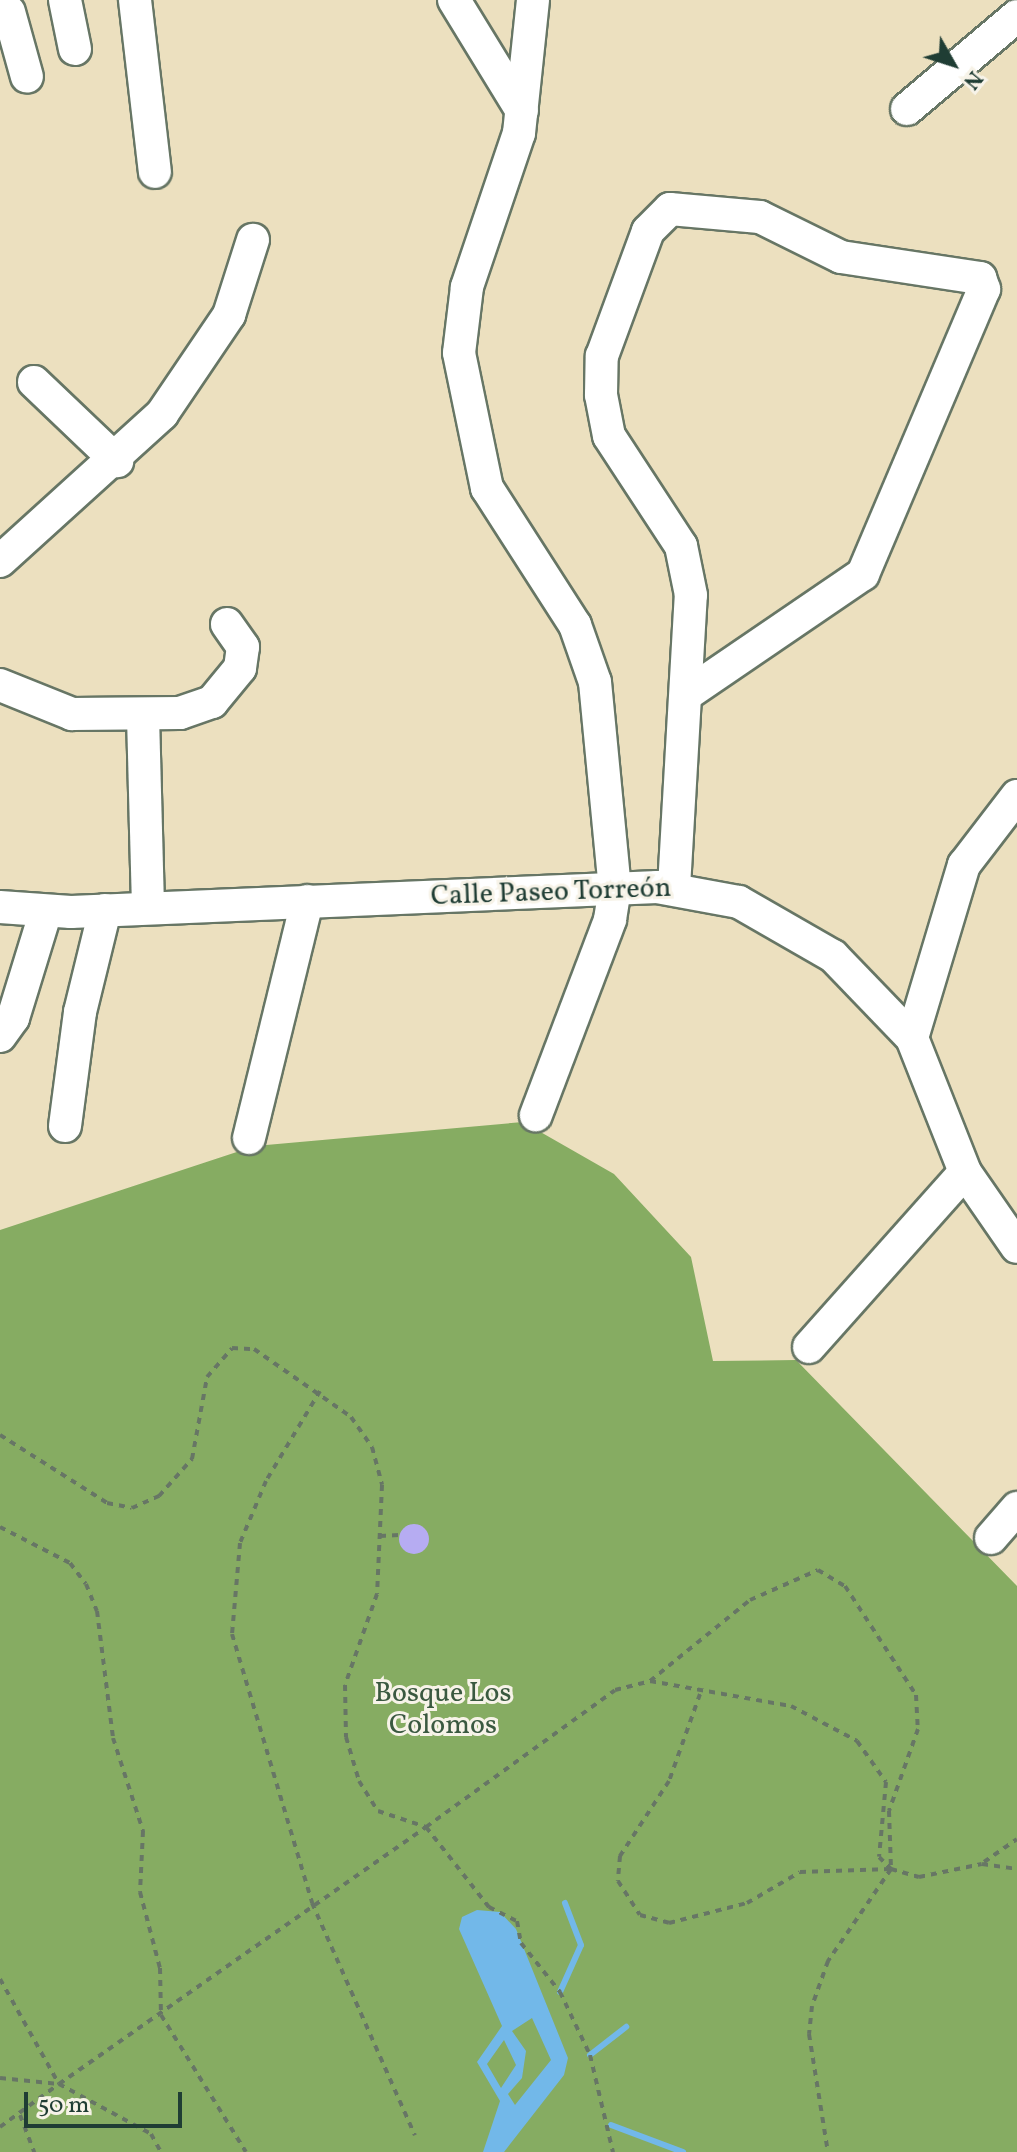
<!DOCTYPE html>
<html>
<head>
<meta charset="utf-8">
<style>
	body { margin:0 }
	#map { position:relative; width:1017px; height:2152px; overflow:hidden; background:#ece0bf; font-family:Vollkorn,serif }
	div>[style] { position:absolute }
	[style*='--x'] { left:calc(var(--x)*1px); top:calc(var(--y)*1px); width:calc(var(--w)*1px); rotate:calc(var(--a)*1deg) }
	.forest>* { inset:0; background:#86ac62 }
	.water>* { inset:0; background:#72b8e9 }
	.stream>* { height:6px; margin:-3px; padding:0 3px; transform-origin:3px; border-radius:3px; background:#72b8e9 }
	.building>* { inset:0; background:#b6acf2 }
	.round { border-radius:50% }
	.path>* { height:4px; margin-top:-2px; transform-origin:0; background:repeating-linear-gradient(90deg,#677665 0 6px,transparent 0 12px) }
	.roads { filter:drop-shadow(2px 0 #677665) drop-shadow(-2px 0 #677665) drop-shadow(0 2px #677665) drop-shadow(0 -2px #677665) }
	.minor>* { height:32px; margin:-16px; padding:0 16px; transform-origin:16px; border-radius:16px; background:#fff }
	span { translate:-50% -50%; white-space:nowrap; text-align:center; line-height:1.15; -webkit-text-stroke:6px #f7f3e8; paint-order:stroke }
	.street-label { font-size:28px; color:#1f3d34 }
	.park-label { font-size:28px; color:#3a5940 }
	.north { position:absolute; left:913px; top:24px; width:80px; height:80px; -webkit-text-stroke:6px #f7f3e8; paint-order:stroke; rotate:129deg; font-size:22px; font-weight:700; line-height:32px; text-align:center; color:#1f3d34 }
	.north::after { content:''; display:block; margin:auto; width:28px; height:36px; background:#1f3d34; clip-path:polygon(50% 0,100% 100%,50% 72%,0 100%) }
	.scale { position:absolute; left:24px; top:2092px; width:158px; height:36px; box-sizing:border-box; border:4px solid #1f3d34; border-top:0; padding-left:10px; font-size:24px; line-height:28px; white-space:nowrap; color:#1f3d34; -webkit-text-stroke:6px #f7f3e8; paint-order:stroke }
</style>
</head>
<body>
<div id="map">
	<div class="forest">
		<div style="clip-path:polygon(523px 1122px,614px 1174px,691px 1257px,713px 1361px,796px 1360px,1017px 1586px,1017px 2152px,0 2152px,0 1230px,255px 1146px)"></div>
	</div>
	<div class="water">
		<div style="clip-path:polygon(evenodd,477px 1910px,500px 1912px,516px 1929px,568px 2058px,564px 2075px,504px 2152px,483px 2152px,500px 2101px,477px 2062px,502px 2026px,459px 1929px,462px 1917px,477px 1910px,532px 2018px,551px 2060px,515px 2105px,508px 2094px,522px 2078px,526px 2051px,512px 2031px,532px 2018px,477px 1910px,504px 2040px,516px 2065px,501px 2088px,487px 2064px,504px 2040px)"></div>
	</div>
	<div class="stream">
		<div style="--x:560;--y:1992;--w:51;--a:-65.9"></div>
		<div style="--x:581;--y:1945;--w:45;--a:-110.9"></div>
		<div style="--x:590;--y:2055;--w:46;--a:-37.9"></div>
		<div style="--x:611;--y:2125;--w:77;--a:20.6"></div>
	</div>
	<div class="building">
		<div class="round" style="left:399px;top:1524px;width:30px;height:30px"></div>
	</div>
	<div class="path">
		<div style="--x:320;--y:1391;--w:105;--a:121"></div>
		<div style="--x:266;--y:1481;--w:67;--a:112.8"></div>
		<div style="--x:240;--y:1543;--w:91;--a:95"></div>
		<div style="--x:232;--y:1634;--w:281;--a:73.4"></div>
		<div style="--x:312;--y:1903;--w:254;--a:66.1"></div>
		<div style="--x:0;--y:1435;--w:127;--a:32.4"></div>
		<div style="--x:107;--y:1503;--w:25;--a:11"></div>
		<div style="--x:132;--y:1508;--w:30;--a:-24"></div>
		<div style="--x:159;--y:1496;--w:50;--a:-48.3"></div>
		<div style="--x:192;--y:1459;--w:83;--a:-79.6"></div>
		<div style="--x:207;--y:1377;--w:38;--a:-49"></div>
		<div style="--x:232;--y:1348;--w:22;--a:3"></div>
		<div style="--x:254;--y:1349;--w:118;--a:35"></div>
		<div style="--x:351;--y:1417;--w:37;--a:55"></div>
		<div style="--x:372;--y:1447;--w:39;--a:75"></div>
		<div style="--x:382;--y:1485;--w:109;--a:92.6"></div>
		<div style="--x:377;--y:1594;--w:96;--a:109.4"></div>
		<div style="--x:345;--y:1685;--w:52;--a:88.9"></div>
		<div style="--x:346;--y:1737;--w:46;--a:73.5"></div>
		<div style="--x:359;--y:1781;--w:36;--a:58"></div>
		<div style="--x:378;--y:1811;--w:51;--a:18.4"></div>
		<div style="--x:426;--y:1827;--w:233;--a:-35.9"></div>
		<div style="--x:615;--y:1690;--w:36;--a:-14"></div>
		<div style="--x:650;--y:1681;--w:143;--a:10.1"></div>
		<div style="--x:791;--y:1706;--w:75;--a:27.9"></div>
		<div style="--x:857;--y:1741;--w:50;--a:54.7"></div>
		<div style="--x:886;--y:1782;--w:75;--a:95.3"></div>
		<div style="--x:879;--y:1857;--w:17;--a:45"></div>
		<div style="--x:891;--y:1869;--w:29;--a:16"></div>
		<div style="--x:919;--y:1877;--w:64;--a:-11.7"></div>
		<div style="--x:982;--y:1864;--w:35;--a:8"></div>
		<div style="--x:0;--y:1527;--w:79;--a:27.2"></div>
		<div style="--x:70;--y:1563;--w:26;--a:53"></div>
		<div style="--x:86;--y:1584;--w:29;--a:68"></div>
		<div style="--x:97;--y:1611;--w:128;--a:82.8"></div>
		<div style="--x:113;--y:1738;--w:98;--a:72.1"></div>
		<div style="--x:143;--y:1831;--w:61;--a:92.8"></div>
		<div style="--x:140;--y:1892;--w:79;--a:75.3"></div>
		<div style="--x:160;--y:1968;--w:47;--a:88.8"></div>
		<div style="--x:161;--y:2015;--w:161;--a:58.2"></div>
		<div style="--x:380;--y:1536;--w:19;--a:-3"></div>
		<div style="--x:650;--y:1681;--w:129;--a:-39"></div>
		<div style="--x:750;--y:1600;--w:74;--a:-23.8"></div>
		<div style="--x:818;--y:1570;--w:31;--a:31"></div>
		<div style="--x:845;--y:1586;--w:130;--a:56.9"></div>
		<div style="--x:916;--y:1695;--w:34;--a:87"></div>
		<div style="--x:918;--y:1729;--w:87;--a:109.5"></div>
		<div style="--x:889;--y:1811;--w:58;--a:88"></div>
		<div style="--x:891;--y:1869;--w:112;--a:124.4"></div>
		<div style="--x:828;--y:1961;--w:48;--a:109.6"></div>
		<div style="--x:812;--y:2006;--w:28;--a:96"></div>
		<div style="--x:809;--y:2034;--w:120;--a:80.9"></div>
		<div style="--x:700;--y:1694;--w:92;--a:109.6"></div>
		<div style="--x:669;--y:1781;--w:90;--a:123.2"></div>
		<div style="--x:620;--y:1856;--w:25;--a:95"></div>
		<div style="--x:618;--y:1881;--w:40;--a:57.1"></div>
		<div style="--x:640;--y:1915;--w:30;--a:15"></div>
		<div style="--x:669;--y:1923;--w:81;--a:-14.4"></div>
		<div style="--x:747;--y:1903;--w:61;--a:-30.3"></div>
		<div style="--x:800;--y:1872;--w:91;--a:-1.9"></div>
		<div style="--x:984;--y:1862;--w:40;--a:-34.9"></div>
		<div style="--x:0;--y:1979;--w:120;--a:60.7"></div>
		<div style="--x:59;--y:2084;--w:105;--a:28.5"></div>
		<div style="--x:151;--y:2134;--w:21;--a:61"></div>
		<div style="--x:0;--y:2078;--w:59;--a:5.8"></div>
		<div style="--x:59;--y:2084;--w:448;--a:-35"></div>
		<div style="--x:426;--y:1827;--w:102;--a:51.8"></div>
		<div style="--x:489;--y:1907;--w:31;--a:27"></div>
		<div style="--x:517;--y:1921;--w:22;--a:80"></div>
		<div style="--x:521;--y:1943;--w:63;--a:51.5"></div>
		<div style="--x:560;--y:1992;--w:70;--a:64.5"></div>
		<div style="--x:590;--y:2055;--w:100;--a:76.7"></div>
		<div style="--x:20;--y:2115;--w:40;--a:69"></div>
		<div style="--x:0;--y:2127;--w:73;--a:-36.1"></div>
	</div>
	<div class="roads">
		<div class="minor">
			<div style="--x:65;--y:0;--w:50;--a:78.5"></div>
			<div style="--x:135;--y:0;--w:173;--a:83.4"></div>
			<div style="--x:454;--y:0;--w:130;--a:58.5"></div>
			<div style="--x:533;--y:0;--w:134;--a:96"></div>
			<div style="--x:519;--y:133;--w:163;--a:108.7"></div>
			<div style="--x:467;--y:287;--w:66;--a:96.9"></div>
			<div style="--x:459;--y:353;--w:138;--a:78.3"></div>
			<div style="--x:487;--y:488;--w:163;--a:57.3"></div>
			<div style="--x:575;--y:625;--w:60;--a:70.7"></div>
			<div style="--x:595;--y:682;--w:207;--a:84.5"></div>
			<div style="--x:615;--y:888;--w:32;--a:99"></div>
			<div style="--x:610;--y:920;--w:209;--a:110.8"></div>
			<div style="--x:9;--y:12;--w:67;--a:74.5"></div>
			<div style="--x:907;--y:109;--w:144;--a:-40.2"></div>
			<div style="--x:34;--y:382;--w:115;--a:43.6"></div>
			<div style="--x:0;--y:561;--w:219;--a:-42.2"></div>
			<div style="--x:162;--y:414;--w:120;--a:-55.9"></div>
			<div style="--x:229;--y:315;--w:79;--a:-72.3"></div>
			<div style="--x:0;--y:685;--w:78;--a:21.9"></div>
			<div style="--x:72;--y:714;--w:108;--a:-0.5"></div>
			<div style="--x:180;--y:713;--w:34;--a:-19"></div>
			<div style="--x:212;--y:702;--w:44;--a:-50.5"></div>
			<div style="--x:240;--y:668;--w:21;--a:-82"></div>
			<div style="--x:243;--y:647;--w:28;--a:-125"></div>
			<div style="--x:143;--y:716;--w:192;--a:88.5"></div>
			<div style="--x:674;--y:887;--w:292;--a:-86.7"></div>
			<div style="--x:691;--y:595;--w:50;--a:-101.5"></div>
			<div style="--x:681;--y:546;--w:131;--a:-123.2"></div>
			<div style="--x:609;--y:436;--w:42;--a:-101"></div>
			<div style="--x:601;--y:395;--w:39;--a:-89"></div>
			<div style="--x:602;--y:356;--w:133;--a:-69.8"></div>
			<div style="--x:648;--y:231;--w:31;--a:-45"></div>
			<div style="--x:670;--y:209;--w:90;--a:5.1"></div>
			<div style="--x:760;--y:217;--w:90;--a:26.3"></div>
			<div style="--x:841;--y:257;--w:141;--a:8.6"></div>
			<div style="--x:980;--y:278;--w:12;--a:70"></div>
			<div style="--x:984;--y:289;--w:310;--a:113"></div>
			<div style="--x:863;--y:574;--w:209;--a:145.7"></div>
			<div style="--x:0;--y:907;--w:71;--a:4"></div>
			<div style="--x:71;--y:912;--w:587;--a:-2.44"></div>
			<div style="--x:657;--y:887;--w:83;--a:10.4"></div>
			<div style="--x:739;--y:902;--w:108;--a:29.9"></div>
			<div style="--x:833;--y:956;--w:114;--a:46.1"></div>
			<div style="--x:912;--y:1038;--w:144;--a:68.4"></div>
			<div style="--x:965;--y:1172;--w:91;--a:55.3"></div>
			<div style="--x:0;--y:1036;--w:22;--a:-54"></div>
			<div style="--x:13;--y:1018;--w:112;--a:-72.9"></div>
			<div style="--x:912;--y:1038;--w:181;--a:-73.3"></div>
			<div style="--x:964;--y:865;--w:87;--a:-52.5"></div>
			<div style="--x:65;--y:1126;--w:115;--a:-82.5"></div>
			<div style="--x:80;--y:1012;--w:105;--a:-76.2"></div>
			<div style="--x:249;--y:1138;--w:244;--a:-76.2"></div>
			<div style="--x:809;--y:1347;--w:234;--a:-48.3"></div>
			<div style="--x:991;--y:1538;--w:40;--a:-49"></div>
		</div>
	</div>
	<div class="street-label">
		<span style="left:551px;top:893px;rotate:-2deg">Calle Paseo Torreón</span>
	</div>
	<div class="park-label">
		<span style="left:443px;top:1710px">Bosque Los<br>Colomos</span>
	</div>
	<div class="north">N</div>
	<div class="scale">50 m</div>
</div>
</body>
</html>
